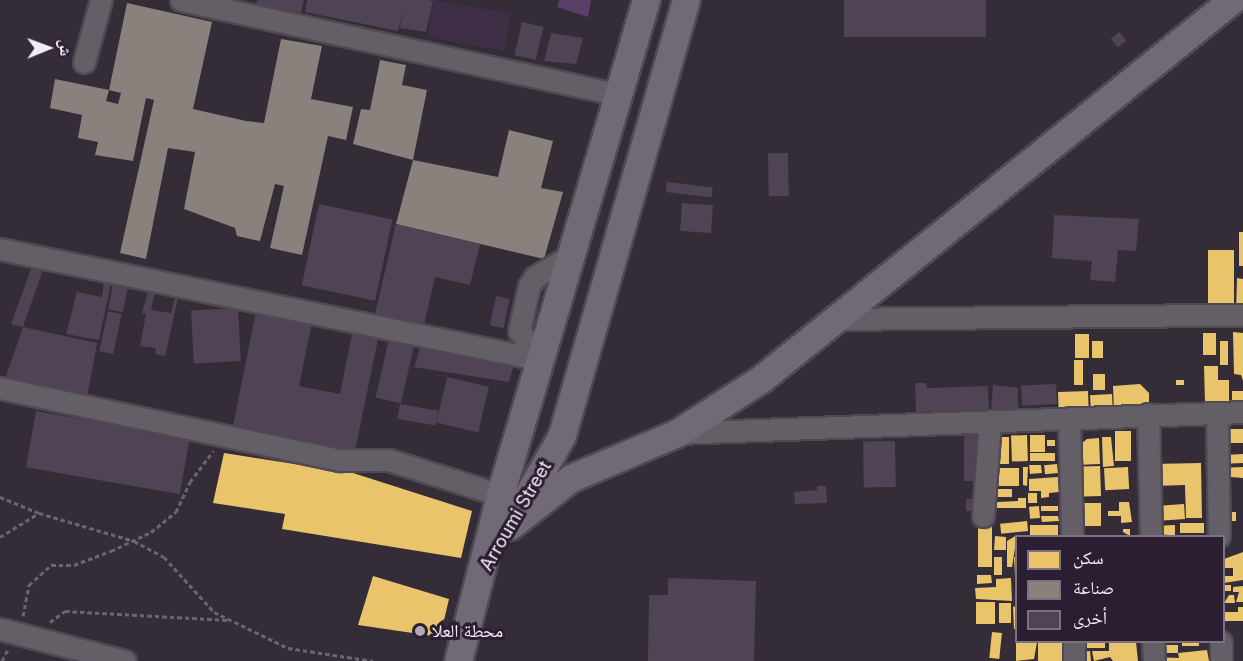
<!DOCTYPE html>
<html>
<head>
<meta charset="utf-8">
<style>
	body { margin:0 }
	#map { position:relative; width:1243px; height:661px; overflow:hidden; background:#342c37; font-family:Inter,"Noto Naskh Arabic",sans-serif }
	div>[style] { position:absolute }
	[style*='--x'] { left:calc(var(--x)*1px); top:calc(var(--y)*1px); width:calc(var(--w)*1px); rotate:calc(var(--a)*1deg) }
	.built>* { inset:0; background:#3e2e46; transform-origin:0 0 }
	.green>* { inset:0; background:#5c3f69 }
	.homes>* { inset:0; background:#e9c46a; transform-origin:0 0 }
	.industry>* { inset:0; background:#8a817c }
	.building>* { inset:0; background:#504355; transform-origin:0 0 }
	.path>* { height:3px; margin-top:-1.5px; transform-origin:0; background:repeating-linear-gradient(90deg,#6b666d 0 4.5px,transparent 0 7.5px) }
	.roads { filter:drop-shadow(2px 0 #4f4952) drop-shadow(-2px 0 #4f4952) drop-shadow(0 2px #4f4952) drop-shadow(0 -2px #4f4952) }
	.minor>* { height:21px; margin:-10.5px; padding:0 10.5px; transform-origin:10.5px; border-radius:10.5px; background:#645e67 }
	.major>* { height:27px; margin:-13.5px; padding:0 13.5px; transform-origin:13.5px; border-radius:13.5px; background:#716975 }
	.dots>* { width:16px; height:16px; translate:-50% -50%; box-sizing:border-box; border:3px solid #2b1d32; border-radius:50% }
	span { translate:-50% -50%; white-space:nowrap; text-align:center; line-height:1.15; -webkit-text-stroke:6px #2b1d32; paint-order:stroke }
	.street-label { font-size:18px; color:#f5ecfa }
	.poi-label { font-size:18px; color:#f5ecfa }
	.left { translate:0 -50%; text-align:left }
	.legend { position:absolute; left:1015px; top:535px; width:210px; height:108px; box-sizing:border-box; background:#2b1d32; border:2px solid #7c7082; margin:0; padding:8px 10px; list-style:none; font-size:18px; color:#f5ecfa }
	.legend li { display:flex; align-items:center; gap:12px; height:30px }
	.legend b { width:30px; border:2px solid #7c7082 }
	.north { position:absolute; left:18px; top:18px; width:60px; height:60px; -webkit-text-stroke:4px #2b1d32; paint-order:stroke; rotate:89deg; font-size:16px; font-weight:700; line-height:24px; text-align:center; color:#f5ecfa }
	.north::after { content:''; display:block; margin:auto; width:21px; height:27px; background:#f5ecfa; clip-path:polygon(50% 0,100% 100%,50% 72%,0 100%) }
</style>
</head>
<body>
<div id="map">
	<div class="built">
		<div style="left:434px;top:0;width:78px;height:38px;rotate:10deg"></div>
	</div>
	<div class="green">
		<div style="clip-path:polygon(559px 0,591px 0,588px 17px,557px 7px)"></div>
	</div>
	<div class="homes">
		<div style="left:1239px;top:232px;width:4px;height:34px"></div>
		<div style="left:1208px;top:250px;width:26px;height:58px"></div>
		<div style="clip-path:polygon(1237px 278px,1243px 279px,1243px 312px,1236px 312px)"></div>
		<div style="clip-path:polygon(1233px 332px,1243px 333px,1243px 381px,1241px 375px,1234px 374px)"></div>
		<div style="left:1203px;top:333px;width:13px;height:22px"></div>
		<div style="left:1089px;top:334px;width:24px;height:14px;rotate:90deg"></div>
		<div style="left:1092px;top:341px;width:11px;height:17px"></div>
		<div style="left:1228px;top:341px;width:24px;height:8px;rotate:90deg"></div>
		<div style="left:1074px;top:360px;width:9px;height:25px"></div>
		<div style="clip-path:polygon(1204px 366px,1218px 366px,1218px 380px,1229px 380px,1229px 404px,1205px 404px)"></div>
		<div style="left:1093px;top:374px;width:12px;height:16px"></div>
		<div style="left:1176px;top:380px;width:8px;height:5px"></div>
		<div style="clip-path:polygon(1140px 384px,1149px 393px,1149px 411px,1114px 413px,1113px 386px)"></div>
		<div style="left:1088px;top:391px;width:24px;height:30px;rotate:88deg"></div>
		<div style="left:1243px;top:391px;width:15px;height:11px;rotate:90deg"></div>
		<div style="left:1112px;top:394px;width:20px;height:22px;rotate:87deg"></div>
		<div style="left:1219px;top:429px;width:24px;height:14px"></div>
		<div style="left:1115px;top:431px;width:16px;height:30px"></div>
		<div style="left:1027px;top:435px;width:26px;height:16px;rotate:88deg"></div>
		<div style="left:1030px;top:435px;width:15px;height:17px"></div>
		<div style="left:997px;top:437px;width:12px;height:27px"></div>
		<div style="clip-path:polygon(1102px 437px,1111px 437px,1114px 466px,1103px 467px)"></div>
		<div style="clip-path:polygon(1099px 438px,1100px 464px,1076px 465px,1076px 448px,1087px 439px)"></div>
		<div style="left:1047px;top:440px;width:8px;height:6px"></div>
		<div style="clip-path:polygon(224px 453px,353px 473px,472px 511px,461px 558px,282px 529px,285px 514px,213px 503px)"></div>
		<div style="left:1030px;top:453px;width:25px;height:8px"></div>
		<div style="clip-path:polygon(1243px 454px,1243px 463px,1220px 464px,1224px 455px)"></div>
		<div style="clip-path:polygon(1201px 463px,1202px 518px,1186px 518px,1185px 485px,1153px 486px,1152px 464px)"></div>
		<div style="left:1057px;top:464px;width:9px;height:13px;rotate:84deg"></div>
		<div style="clip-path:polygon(1029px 465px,1041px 465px,1042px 473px,1030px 474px)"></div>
		<div style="left:1100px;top:466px;width:30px;height:25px;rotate:88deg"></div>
		<div style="clip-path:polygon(1023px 467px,1028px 467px,1027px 486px,1023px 485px)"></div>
		<div style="left:1128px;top:467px;width:22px;height:24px;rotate:87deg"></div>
		<div style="clip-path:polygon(1243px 467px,1243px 478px,1219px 476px,1218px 468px)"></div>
		<div style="left:996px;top:468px;width:23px;height:18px"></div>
		<div style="clip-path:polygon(1058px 477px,1059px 492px,1049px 493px,1049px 497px,1041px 498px,1041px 491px,1029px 491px,1029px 479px)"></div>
		<div style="left:995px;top:489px;width:17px;height:8px"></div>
		<div style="left:1028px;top:493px;width:9px;height:10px"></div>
		<div style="clip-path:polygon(1018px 498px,1026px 498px,1026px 508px,997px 508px,997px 502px,1018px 501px)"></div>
		<div style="clip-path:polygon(1119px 502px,1129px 502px,1132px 522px,1121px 523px,1121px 516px,1108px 516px,1108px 511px,1119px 511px)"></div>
		<div style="left:1075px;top:503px;width:26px;height:23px"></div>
		<div style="left:1184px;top:504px;width:15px;height:32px;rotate:86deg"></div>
		<div style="left:1039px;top:506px;width:12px;height:10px;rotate:85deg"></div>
		<div style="left:1058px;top:506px;width:5px;height:17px;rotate:90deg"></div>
		<div style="left:1236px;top:512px;width:9px;height:15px;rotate:90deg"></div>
		<div style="clip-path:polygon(1041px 516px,1058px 516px,1059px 521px,1042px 522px)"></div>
		<div style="left:1027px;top:521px;width:10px;height:27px;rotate:84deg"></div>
		<div style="left:1180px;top:523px;width:24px;height:10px"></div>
		<div style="left:1058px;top:525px;width:10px;height:28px;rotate:90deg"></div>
		<div style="clip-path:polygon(1175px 525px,1175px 536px,1153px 533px,1153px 526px)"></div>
		<div style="left:978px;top:526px;width:14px;height:41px"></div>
		<div style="clip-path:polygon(1123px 529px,1130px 529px,1130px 536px,1123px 532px)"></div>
		<div style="clip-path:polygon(1017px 535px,1012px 567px,1007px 567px,1007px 541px)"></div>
		<div style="clip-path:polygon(995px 536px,1006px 537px,1006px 550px,994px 550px)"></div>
		<div style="clip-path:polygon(1243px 552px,1243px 580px,1224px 583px,1224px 576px,1233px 576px,1233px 568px,1224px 568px,1224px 559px)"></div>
		<div style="left:994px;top:557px;width:8px;height:18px"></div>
		<div style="clip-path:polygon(1014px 557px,1016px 557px,1016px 576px,1015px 576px)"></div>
		<div style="clip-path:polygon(977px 575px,991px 575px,992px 583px,977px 584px)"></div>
		<div style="clip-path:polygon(373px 576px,449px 599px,440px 637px,358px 625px)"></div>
		<div style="clip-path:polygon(1011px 578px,1012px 601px,976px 599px,975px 588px,996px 587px,996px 579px)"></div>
		<div style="left:1224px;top:585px;width:7px;height:6px"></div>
		<div style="clip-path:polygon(1243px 586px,1243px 602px,1236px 602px,1239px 592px,1233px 592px,1233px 587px)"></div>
		<div style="clip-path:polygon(1229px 595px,1234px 595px,1235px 603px,1224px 603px)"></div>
		<div style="left:976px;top:602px;width:19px;height:22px"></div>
		<div style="left:999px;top:603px;width:12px;height:20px"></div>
		<div style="clip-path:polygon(1016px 606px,1016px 629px,1014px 629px,1013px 607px)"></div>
		<div style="clip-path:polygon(1238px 607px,1243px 607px,1243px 621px,1224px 621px,1224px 612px,1238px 612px)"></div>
		<div style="left:992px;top:632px;width:10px;height:26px;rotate:6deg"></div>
		<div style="clip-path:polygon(1016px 642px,1037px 642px,1034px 659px,1016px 661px)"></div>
		<div style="left:1038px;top:642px;width:25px;height:19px"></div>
		<div style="left:1080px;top:642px;width:25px;height:6px"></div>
		<div style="clip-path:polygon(1109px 642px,1136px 642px,1138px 661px,1113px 661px,1110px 657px,1094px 661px,1092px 651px,1109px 651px)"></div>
		<div style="left:1182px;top:642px;width:17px;height:4px"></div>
		<div style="left:1158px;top:645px;width:20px;height:8px"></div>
		<div style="clip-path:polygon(1207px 650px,1209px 661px,1154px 661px,1154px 657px,1179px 658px,1178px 653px)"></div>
		<div style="clip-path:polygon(1090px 651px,1091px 661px,1078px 661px,1078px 652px)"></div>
	</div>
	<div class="industry">
		<div style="clip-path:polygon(127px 3px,212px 22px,193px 109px,246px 121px,264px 123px,281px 39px,322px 46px,311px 99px,353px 107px,346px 140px,328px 136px,302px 255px,270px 248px,284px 186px,275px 184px,260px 241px,237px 236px,235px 228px,184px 209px,195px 152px,168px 148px,146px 259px,120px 253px,154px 100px,146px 98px,133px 161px,95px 155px,98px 142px,78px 138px,82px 115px,50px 108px,55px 79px,109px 90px,106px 101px,118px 104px,121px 93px,109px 90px)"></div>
		<div style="clip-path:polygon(380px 60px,406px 65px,402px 85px,427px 90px,413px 160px,353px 144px,361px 109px,370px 110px)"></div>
		<div style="clip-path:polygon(509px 130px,553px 141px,541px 188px,563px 192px,544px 259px,396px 224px,413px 160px,498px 177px)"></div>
	</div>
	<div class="building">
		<div style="clip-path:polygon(257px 0,304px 0,301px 13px,256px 6px)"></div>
		<div style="clip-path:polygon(307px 0,428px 0,433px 1px,426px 32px,400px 28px,403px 12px,398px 31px,305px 12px)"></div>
		<div style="left:844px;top:0;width:142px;height:37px"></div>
		<div style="left:522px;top:22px;width:22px;height:34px;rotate:13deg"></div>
		<div style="left:1119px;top:32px;width:11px;height:11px;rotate:49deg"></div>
		<div style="clip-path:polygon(551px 33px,583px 38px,576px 64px,544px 61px)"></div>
		<div style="left:788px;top:153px;width:43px;height:20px;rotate:89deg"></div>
		<div style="left:667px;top:182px;width:46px;height:10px;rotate:7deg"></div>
		<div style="left:682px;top:203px;width:31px;height:28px;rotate:4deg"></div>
		<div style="left:319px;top:204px;width:75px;height:83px;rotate:12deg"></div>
		<div style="clip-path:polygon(1054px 215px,1139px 219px,1136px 251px,1118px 250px,1115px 282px,1090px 280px,1092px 261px,1052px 258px)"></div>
		<div style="clip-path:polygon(396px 224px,480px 244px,470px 285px,435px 277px,424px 325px,375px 314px)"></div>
		<div style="clip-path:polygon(35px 258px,46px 261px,23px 327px,97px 343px,87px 398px,5px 379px,23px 327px,11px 324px)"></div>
		<div style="left:114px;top:279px;width:15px;height:31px;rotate:11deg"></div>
		<div style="clip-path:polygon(151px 281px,157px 282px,151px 310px,171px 313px,176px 293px,179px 294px,165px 356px,155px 354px,156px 348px,140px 346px,146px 314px,142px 313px)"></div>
		<div style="clip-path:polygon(104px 282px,111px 283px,99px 340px,66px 334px,77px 292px,102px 297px)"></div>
		<div style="left:496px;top:296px;width:14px;height:30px;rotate:12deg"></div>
		<div style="left:238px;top:308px;width:53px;height:47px;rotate:87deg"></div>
		<div style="left:108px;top:311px;width:14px;height:41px;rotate:12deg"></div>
		<div style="clip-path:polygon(256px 311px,312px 322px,299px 386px,340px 394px,352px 334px,378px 339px,353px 461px,231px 436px)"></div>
		<div style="left:389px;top:339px;width:26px;height:60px;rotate:13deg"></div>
		<div style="clip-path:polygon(423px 339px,516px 357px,509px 382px,414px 367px)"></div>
		<div style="left:447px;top:377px;width:43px;height:47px;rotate:13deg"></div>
		<div style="clip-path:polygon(915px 383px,926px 383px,927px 388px,988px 386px,989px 410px,916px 412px)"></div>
		<div style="left:1056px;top:384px;width:20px;height:35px;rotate:87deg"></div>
		<div style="clip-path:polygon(993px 385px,1018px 388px,1018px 411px,991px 411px)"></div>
		<div style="left:400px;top:404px;width:39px;height:15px;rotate:10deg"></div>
		<div style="left:36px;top:411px;width:156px;height:57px;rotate:10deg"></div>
		<div style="left:964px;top:435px;width:16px;height:46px"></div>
		<div style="left:895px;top:441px;width:46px;height:32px;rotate:89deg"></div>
		<div style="clip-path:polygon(817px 486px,826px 486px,827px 503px,795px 504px,794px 492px,817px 490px)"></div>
		<div style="left:966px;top:499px;width:10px;height:12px"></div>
		<div style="clip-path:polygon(668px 578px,756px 581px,754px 661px,648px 661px,649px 595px,668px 595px)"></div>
	</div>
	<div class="path">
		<div style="--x:0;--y:497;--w:42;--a:22.3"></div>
		<div style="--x:39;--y:513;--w:99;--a:16.4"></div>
		<div style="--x:134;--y:541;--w:34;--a:28"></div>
		<div style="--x:164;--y:557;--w:74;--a:47.7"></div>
		<div style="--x:214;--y:612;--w:82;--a:25.9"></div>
		<div style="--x:288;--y:648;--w:86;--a:8.7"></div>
		<div style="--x:0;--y:537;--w:46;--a:-31.6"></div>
		<div style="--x:23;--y:616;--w:32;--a:-79"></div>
		<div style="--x:29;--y:585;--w:30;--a:-42"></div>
		<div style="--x:51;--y:565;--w:23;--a:0"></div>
		<div style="--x:74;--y:565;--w:40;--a:-21"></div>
		<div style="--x:111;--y:551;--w:44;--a:-25.4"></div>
		<div style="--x:151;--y:532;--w:32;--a:-39"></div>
		<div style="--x:176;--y:512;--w:33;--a:-65"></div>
		<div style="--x:190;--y:482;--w:39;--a:-53"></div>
		<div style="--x:50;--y:622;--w:19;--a:-36"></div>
		<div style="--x:65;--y:611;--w:163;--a:3.2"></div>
		<div style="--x:2;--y:661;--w:13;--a:-63"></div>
	</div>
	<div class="roads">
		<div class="minor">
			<div style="--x:181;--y:0;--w:448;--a:12.2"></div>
			<div style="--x:84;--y:62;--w:64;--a:-74.7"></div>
			<div style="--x:0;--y:249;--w:553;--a:11.57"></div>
			<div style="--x:832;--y:319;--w:411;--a:-0.6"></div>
			<div style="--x:542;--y:360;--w:37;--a:-128"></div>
			<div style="--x:519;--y:331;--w:46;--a:-77.5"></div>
			<div style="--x:529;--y:286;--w:11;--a:-56"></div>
			<div style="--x:535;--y:277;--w:44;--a:-31.2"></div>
			<div style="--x:0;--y:388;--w:348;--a:12"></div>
			<div style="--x:340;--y:460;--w:49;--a:0"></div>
			<div style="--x:389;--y:460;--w:116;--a:17.5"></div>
			<div style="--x:1217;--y:413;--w:123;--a:89.1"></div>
			<div style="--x:1148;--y:414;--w:122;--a:88.6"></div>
			<div style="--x:1069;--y:418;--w:118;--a:88.5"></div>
			<div style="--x:677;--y:433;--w:566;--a:-2.12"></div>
			<div style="--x:983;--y:516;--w:95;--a:-85.8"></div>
			<div style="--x:0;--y:629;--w:129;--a:14.4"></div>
			<div style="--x:1074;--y:642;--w:19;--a:90"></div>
			<div style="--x:1153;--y:642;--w:19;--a:87"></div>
			<div style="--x:1221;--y:642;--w:19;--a:90"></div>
		</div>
		<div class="major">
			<div style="--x:517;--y:514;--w:91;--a:-60.3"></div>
			<div style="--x:562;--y:435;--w:452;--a:-74.1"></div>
			<div style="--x:510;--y:526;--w:78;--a:-38.2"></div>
			<div style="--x:571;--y:478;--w:115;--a:-23"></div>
			<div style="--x:677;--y:433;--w:100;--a:-32.7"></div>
			<div style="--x:761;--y:379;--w:605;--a:-38.82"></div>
			<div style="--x:458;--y:661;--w:171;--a:-75.8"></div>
			<div style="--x:500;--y:495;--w:516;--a:-73.57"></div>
		</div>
	</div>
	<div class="dots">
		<div style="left:420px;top:631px;background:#b1a9b6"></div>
	</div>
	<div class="street-label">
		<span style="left:516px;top:516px;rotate:-60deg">Arroumi Street</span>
	</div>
	<div class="poi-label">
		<span class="left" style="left:432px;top:631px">محطة العلا</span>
	</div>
	<ul class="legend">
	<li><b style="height:16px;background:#e9c46a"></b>سكن</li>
	<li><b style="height:16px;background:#8a817c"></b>صناعة</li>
	<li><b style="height:16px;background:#504355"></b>أخرى</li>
	</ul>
	<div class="north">ش</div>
</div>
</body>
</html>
